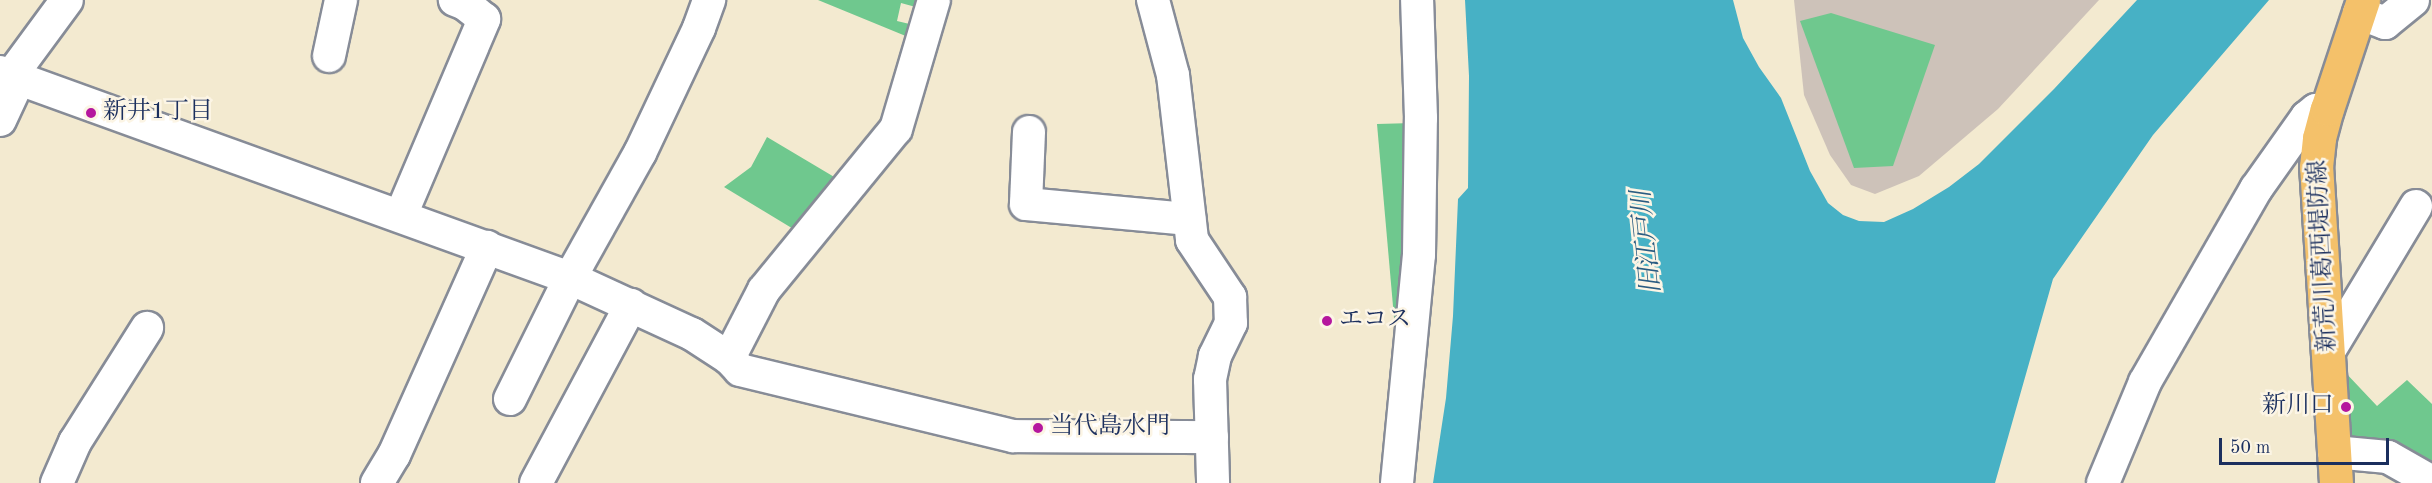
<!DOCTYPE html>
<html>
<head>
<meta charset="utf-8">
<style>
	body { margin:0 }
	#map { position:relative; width:2432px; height:483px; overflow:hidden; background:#f3ead0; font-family:"Old Standard TT","Noto Serif JP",serif }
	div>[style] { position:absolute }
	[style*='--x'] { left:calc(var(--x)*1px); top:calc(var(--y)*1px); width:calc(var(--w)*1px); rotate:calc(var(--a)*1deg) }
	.industrial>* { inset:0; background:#cdc2b9 }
	.green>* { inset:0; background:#6fc88e }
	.water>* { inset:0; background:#47b1c5 }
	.roads { filter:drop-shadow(2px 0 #878c97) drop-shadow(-2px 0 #878c97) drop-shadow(0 2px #878c97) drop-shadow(0 -2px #878c97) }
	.minor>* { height:32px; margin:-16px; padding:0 16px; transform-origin:16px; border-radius:16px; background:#fff }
	.major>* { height:33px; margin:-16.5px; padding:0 16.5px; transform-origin:16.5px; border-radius:16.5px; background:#f4c16a }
	.dots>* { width:16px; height:16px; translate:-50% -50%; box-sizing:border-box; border:3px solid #fcf5e5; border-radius:50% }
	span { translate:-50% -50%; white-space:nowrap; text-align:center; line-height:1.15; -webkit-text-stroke:5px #fcf5e5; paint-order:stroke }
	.poi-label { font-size:24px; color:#1b2f5e }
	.left { translate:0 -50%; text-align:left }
	.right { translate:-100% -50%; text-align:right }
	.street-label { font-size:24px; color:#1b2f5e }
	.water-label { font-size:26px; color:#2a5c82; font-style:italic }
	.scale { position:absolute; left:2219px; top:438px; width:170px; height:27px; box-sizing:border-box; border:3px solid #1b2f5e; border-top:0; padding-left:8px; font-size:18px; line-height:21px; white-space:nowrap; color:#1b2f5e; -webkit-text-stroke:4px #fcf5e5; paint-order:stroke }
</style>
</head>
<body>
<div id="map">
	<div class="industrial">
		<div style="clip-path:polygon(1794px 0,2099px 0,1998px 109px,1919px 176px,1875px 194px,1851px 185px,1830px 155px,1804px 95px)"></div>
	</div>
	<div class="green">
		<div style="clip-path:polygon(818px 0,925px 0,923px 9px,901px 3px,897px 21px,918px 26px,913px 39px)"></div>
		<div style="clip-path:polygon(1831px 13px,1935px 45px,1893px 166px,1854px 168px,1800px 21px)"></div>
		<div style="clip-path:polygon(1413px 123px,1398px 363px,1377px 124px)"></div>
		<div style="clip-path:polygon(767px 137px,841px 181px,795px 230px,724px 187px,751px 167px)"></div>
		<div style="clip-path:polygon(2343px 370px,2377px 406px,2407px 380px,2432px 404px,2432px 472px,2351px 442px,2346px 435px)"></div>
	</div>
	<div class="water">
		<div style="clip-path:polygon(1465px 0,1733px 0,1743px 38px,1759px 67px,1781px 98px,1810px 171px,1828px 203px,1843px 215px,1859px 221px,1884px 222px,1913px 209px,1949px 187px,1979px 164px,2054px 89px,2137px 0,2269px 0,2153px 135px,2053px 279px,1995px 483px,1433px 483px,1446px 398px,1453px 316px,1458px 199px,1468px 188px,1469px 76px)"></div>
	</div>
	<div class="roads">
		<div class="minor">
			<div style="--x:1153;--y:0;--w:78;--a:75.1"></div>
			<div style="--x:1173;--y:75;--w:166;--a:83.4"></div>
			<div style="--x:1192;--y:240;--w:69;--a:56.3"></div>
			<div style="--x:1230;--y:297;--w:26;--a:88"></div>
			<div style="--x:1231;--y:323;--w:37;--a:116"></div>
			<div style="--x:1215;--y:356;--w:24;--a:102"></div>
			<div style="--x:1210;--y:379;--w:104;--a:88.3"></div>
			<div style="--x:2359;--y:13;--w:28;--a:21"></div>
			<div style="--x:2385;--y:23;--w:36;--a:-39"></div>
			<div style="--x:329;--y:56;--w:57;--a:-77.9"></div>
			<div style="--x:0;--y:72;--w:606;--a:19.87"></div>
			<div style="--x:570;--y:278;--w:134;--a:24.7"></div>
			<div style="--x:692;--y:334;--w:44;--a:33"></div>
			<div style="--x:729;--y:358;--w:16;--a:47"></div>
			<div style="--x:740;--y:370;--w:281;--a:13.6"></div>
			<div style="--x:1013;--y:436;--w:199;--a:0.3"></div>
			<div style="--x:11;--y:76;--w:94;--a:-53.6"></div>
			<div style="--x:0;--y:120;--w:45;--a:-65.1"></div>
			<div style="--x:1029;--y:132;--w:72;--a:92.4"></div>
			<div style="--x:1026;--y:204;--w:164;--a:5.3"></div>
			<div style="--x:401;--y:215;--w:213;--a:-67"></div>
			<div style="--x:484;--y:19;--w:24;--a:-142"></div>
			<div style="--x:465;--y:4;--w:11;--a:-158"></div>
			<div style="--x:2329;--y:351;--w:169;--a:-59"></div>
			<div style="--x:729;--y:358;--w:76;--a:-62.8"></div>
			<div style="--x:764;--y:290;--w:208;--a:-50.7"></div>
			<div style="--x:896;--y:129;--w:134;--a:-73.6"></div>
			<div style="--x:510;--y:399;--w:135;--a:-63.6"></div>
			<div style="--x:570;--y:278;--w:143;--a:-60.8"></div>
			<div style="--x:640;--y:153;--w:138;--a:-64.7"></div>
			<div style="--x:699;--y:28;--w:30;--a:-70"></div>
			<div style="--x:2334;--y:452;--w:54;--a:5.3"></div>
			<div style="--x:2388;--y:457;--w:51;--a:29.6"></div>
			<div style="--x:57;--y:483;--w:45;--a:-66.3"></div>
			<div style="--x:75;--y:442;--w:135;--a:-57.7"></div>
			<div style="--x:377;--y:483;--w:33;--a:-59"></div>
			<div style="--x:394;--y:455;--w:228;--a:-65.9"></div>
			<div style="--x:536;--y:483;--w:202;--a:-61.9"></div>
			<div style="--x:1397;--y:483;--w:229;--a:-84.5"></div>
			<div style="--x:1419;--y:255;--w:137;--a:-89.2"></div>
			<div style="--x:1421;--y:118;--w:118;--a:-91.9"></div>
			<div style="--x:2103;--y:483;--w:109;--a:-67.4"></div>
			<div style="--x:2145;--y:382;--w:223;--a:-60.1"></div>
			<div style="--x:2256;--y:189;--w:88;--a:-54.7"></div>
			<div style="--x:2307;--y:117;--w:11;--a:-38"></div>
			<div style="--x:2316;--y:110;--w:11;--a:-5"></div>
		</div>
		<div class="major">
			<div style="--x:2336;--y:483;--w:317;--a:-93.6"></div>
			<div style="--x:2316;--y:167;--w:29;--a:-84"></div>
			<div style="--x:2319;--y:138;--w:30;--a:-75"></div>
			<div style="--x:2327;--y:109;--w:115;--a:-71.7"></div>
		</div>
	</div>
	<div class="dots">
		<div style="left:91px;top:113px;background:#b5179e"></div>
		<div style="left:1327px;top:321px;background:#b5179e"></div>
		<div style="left:2346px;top:407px;background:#b5179e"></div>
		<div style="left:1038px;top:428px;background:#b5179e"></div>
	</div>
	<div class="poi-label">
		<span class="left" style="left:103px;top:113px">新井1丁目</span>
		<span class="left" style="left:1339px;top:321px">エコス</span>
		<span class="right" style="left:2334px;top:407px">新川口</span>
		<span class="left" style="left:1050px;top:428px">当代島水門</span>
	</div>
	<div class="street-label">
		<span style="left:2324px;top:256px;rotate:-93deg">新荒川葛西堤防線</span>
	</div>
	<div class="water-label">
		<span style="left:1648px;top:242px;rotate:-96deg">旧江戸川</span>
	</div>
	<div class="scale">50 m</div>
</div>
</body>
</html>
